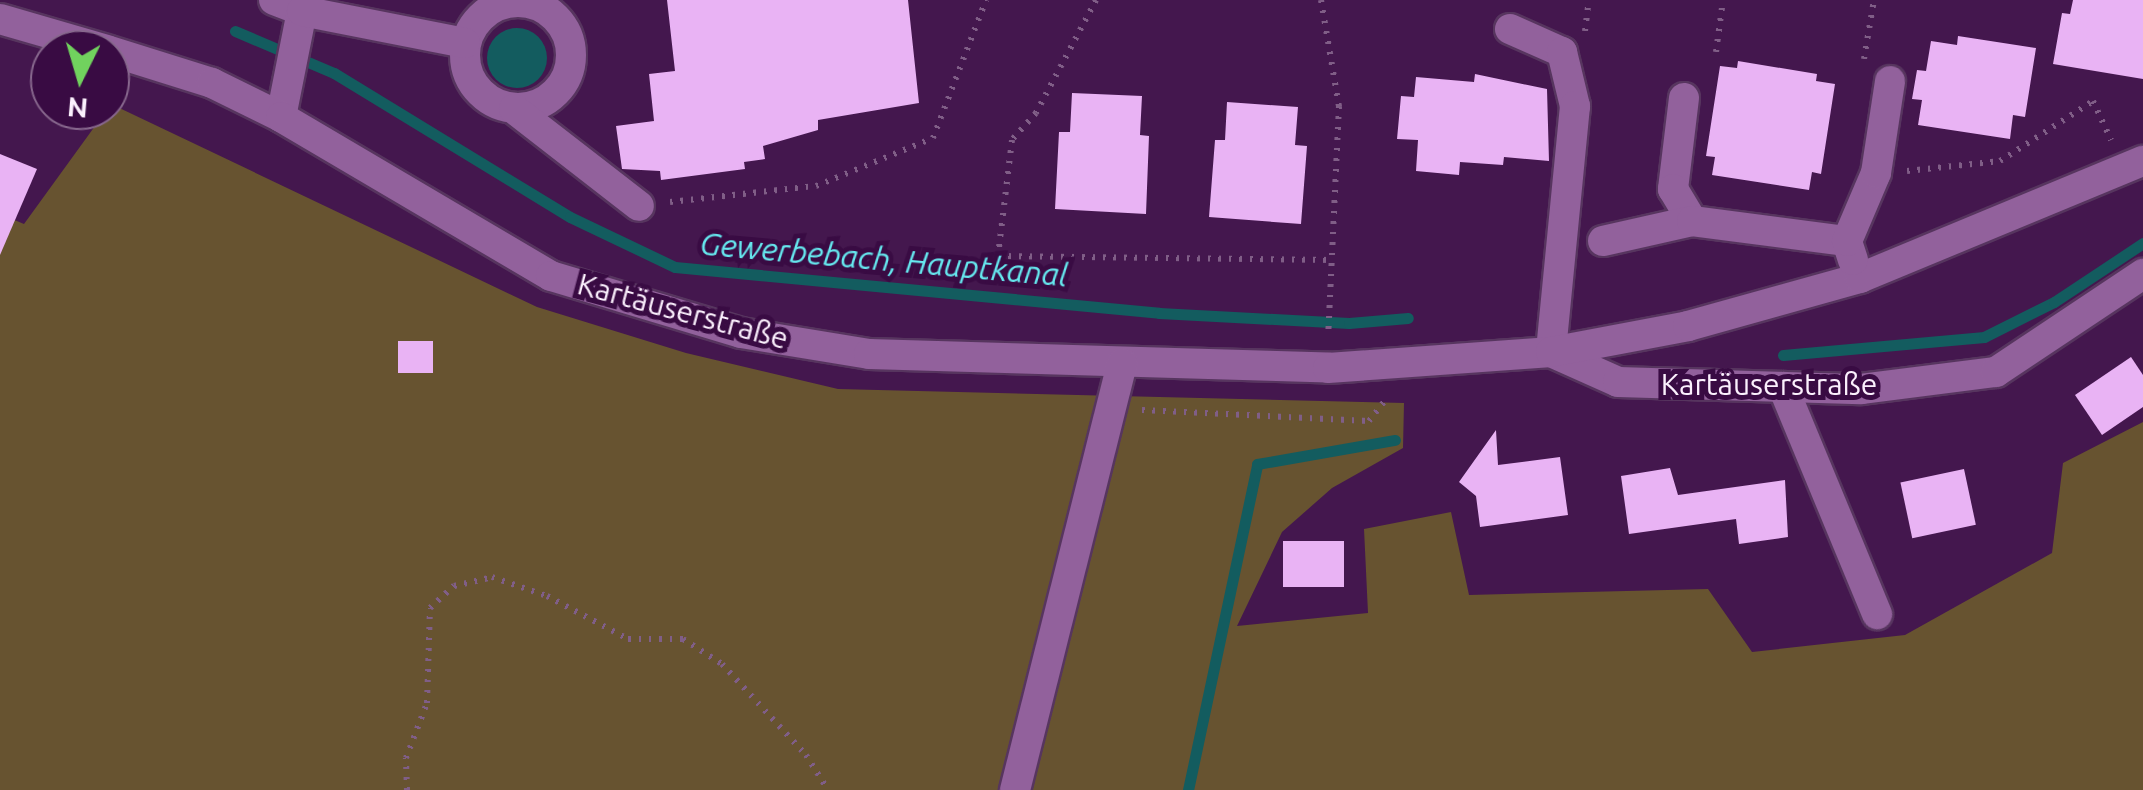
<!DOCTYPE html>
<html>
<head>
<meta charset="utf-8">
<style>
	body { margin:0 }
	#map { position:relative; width:2143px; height:790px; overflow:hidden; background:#44174e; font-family:Ubuntu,sans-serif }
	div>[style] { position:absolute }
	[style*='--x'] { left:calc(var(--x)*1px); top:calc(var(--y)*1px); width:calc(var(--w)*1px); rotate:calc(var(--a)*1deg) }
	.green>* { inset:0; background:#675330 }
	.water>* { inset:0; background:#135c5f }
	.round { border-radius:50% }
	.stream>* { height:11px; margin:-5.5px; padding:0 5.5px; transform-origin:5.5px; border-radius:5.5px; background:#135c5f }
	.building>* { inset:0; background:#e9b3f4; transform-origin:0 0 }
	.path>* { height:6px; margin-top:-3px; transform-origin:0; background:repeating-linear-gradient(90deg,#805e87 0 2.5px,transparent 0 10.5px) }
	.roads { filter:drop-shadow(2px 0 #57355f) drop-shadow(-2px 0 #57355f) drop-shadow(0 2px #57355f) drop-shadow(0 -2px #57355f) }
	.minor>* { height:30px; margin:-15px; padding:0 15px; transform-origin:15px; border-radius:15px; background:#92619c }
	.minor>.ring { margin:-15px; padding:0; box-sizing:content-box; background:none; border:30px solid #92619c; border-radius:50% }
	span { translate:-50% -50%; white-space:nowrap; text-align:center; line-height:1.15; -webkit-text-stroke:10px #390b43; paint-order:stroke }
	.street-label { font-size:30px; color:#fbf0fd }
	.water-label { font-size:32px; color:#66e8ef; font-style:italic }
	.north { position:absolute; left:30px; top:30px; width:100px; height:100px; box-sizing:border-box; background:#390b43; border:2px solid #87678d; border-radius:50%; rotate:185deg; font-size:28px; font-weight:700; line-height:40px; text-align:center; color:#fbf0fd }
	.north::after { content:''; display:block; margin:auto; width:35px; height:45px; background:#71d25e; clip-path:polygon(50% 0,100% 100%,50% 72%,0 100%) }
</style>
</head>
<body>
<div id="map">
	<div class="green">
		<div style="clip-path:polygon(111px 104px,537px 307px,686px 353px,838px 389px,1404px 403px,1403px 448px,1332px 488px,1282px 532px,1237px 626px,1368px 613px,1364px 529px,1451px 512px,1469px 595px,1708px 589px,1752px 652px,1905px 635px,2052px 553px,2063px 463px,2143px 422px,2143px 790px,0 790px,0 214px,24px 224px)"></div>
	</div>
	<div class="water">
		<div class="round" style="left:487px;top:28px;width:60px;height:60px"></div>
	</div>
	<div class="stream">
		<div style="--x:235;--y:31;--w:108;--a:23"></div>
		<div style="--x:334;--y:73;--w:276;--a:31.4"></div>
		<div style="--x:570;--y:217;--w:116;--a:25.5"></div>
		<div style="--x:675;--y:267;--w:486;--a:5.4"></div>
		<div style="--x:1159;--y:313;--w:190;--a:3"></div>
		<div style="--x:1349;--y:323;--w:59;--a:-4.8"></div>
		<div style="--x:1783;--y:355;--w:202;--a:-5.1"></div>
		<div style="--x:1984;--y:337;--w:78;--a:-26.6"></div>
		<div style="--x:2054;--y:302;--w:107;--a:-33.5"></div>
		<div style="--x:1188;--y:790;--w:333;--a:-78"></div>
		<div style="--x:1257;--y:464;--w:140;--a:-9.9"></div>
	</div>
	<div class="building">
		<div style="clip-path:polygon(667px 0,908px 0,919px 103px,818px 120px,818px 130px,763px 146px,765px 159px,744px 162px,745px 169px,661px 180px,660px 171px,622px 169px,616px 126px,654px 121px,649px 74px,675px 71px)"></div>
		<div style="clip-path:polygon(2073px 0,2143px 0,2143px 79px,2053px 64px,2062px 13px,2070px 14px)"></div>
		<div style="clip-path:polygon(1958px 36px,2036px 48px,2025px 117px,2013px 115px,2010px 139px,1918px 125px,1922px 100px,1912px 99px,1917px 70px,1926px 71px,1931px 41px,1957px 45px)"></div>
		<div style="clip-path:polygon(1738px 61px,1817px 74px,1816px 81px,1835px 84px,1821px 174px,1812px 172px,1809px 190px,1712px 175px,1715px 157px,1706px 156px,1720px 66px,1737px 68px)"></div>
		<div style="clip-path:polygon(1475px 74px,1547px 89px,1549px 161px,1504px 157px,1503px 165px,1460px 162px,1459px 175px,1416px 171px,1418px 140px,1397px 139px,1401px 96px,1414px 97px,1416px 77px,1474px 82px)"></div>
		<div style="clip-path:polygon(1072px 93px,1142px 96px,1140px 135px,1149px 136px,1146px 214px,1055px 209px,1059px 132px,1070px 132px)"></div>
		<div style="clip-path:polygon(1227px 102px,1298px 107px,1295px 145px,1307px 146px,1301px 224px,1209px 217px,1215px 140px,1225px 140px)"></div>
		<div style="clip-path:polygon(0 154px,37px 169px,0 255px)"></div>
		<div style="left:398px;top:341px;width:35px;height:32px"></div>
		<div style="clip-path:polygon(2131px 357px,2143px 375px,2143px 407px,2102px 435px,2075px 395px)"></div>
		<div style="clip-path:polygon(1496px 430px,1498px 465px,1560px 457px,1568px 515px,1480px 527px,1476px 496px,1459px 482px)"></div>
		<div style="clip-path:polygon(1670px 468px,1678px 495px,1785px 480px,1788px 537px,1739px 544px,1736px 519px,1629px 534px,1621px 476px)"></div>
		<div style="left:1964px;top:469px;width:57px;height:65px;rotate:78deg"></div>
		<div style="left:1283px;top:541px;width:61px;height:46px"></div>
	</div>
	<div class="path">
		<div style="--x:1096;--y:0;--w:128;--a:118"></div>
		<div style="--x:1036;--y:113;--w:36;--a:132"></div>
		<div style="--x:1012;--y:140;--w:117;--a:96.9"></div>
		<div style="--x:998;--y:256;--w:336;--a:0.7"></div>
		<div style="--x:1321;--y:0;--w:108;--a:80.4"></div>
		<div style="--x:1339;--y:106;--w:231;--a:92.7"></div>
		<div style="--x:1585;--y:31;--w:31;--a:-83"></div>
		<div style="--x:1716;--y:52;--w:52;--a:-82.3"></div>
		<div style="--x:1864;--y:59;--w:60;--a:-80.4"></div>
		<div style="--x:1907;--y:171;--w:94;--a:-6.1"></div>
		<div style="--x:2000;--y:161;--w:111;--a:-32.8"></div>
		<div style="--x:2093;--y:101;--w:43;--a:65.2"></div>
		<div style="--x:670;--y:202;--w:147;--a:-6.3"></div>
		<div style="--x:816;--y:186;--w:126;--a:-22.3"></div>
		<div style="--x:933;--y:138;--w:148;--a:-69"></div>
		<div style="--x:1142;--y:410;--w:227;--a:2.8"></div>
		<div style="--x:1369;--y:421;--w:31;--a:-52"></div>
		<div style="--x:407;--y:790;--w:32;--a:-92"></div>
		<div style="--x:406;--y:758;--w:59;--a:-69.1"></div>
		<div style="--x:427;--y:703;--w:95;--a:-88.2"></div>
		<div style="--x:430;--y:608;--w:33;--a:-43"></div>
		<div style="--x:454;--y:586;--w:39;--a:-13"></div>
		<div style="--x:492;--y:577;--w:58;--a:19.1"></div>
		<div style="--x:547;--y:596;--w:92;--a:28"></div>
		<div style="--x:628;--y:639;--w:55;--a:0"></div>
		<div style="--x:683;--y:639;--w:46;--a:32.7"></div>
		<div style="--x:722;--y:664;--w:124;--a:47.3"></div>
		<div style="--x:806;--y:755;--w:41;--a:57.8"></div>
	</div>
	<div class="roads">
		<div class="minor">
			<div style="--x:274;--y:0;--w:30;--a:21"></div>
			<div style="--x:302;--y:11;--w:108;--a:101.2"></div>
			<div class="ring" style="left:465px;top:2px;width:76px;height:76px"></div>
			<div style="--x:302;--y:11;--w:166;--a:11.1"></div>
			<div style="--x:0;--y:19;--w:111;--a:16.2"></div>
			<div style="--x:1510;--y:29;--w:57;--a:23.9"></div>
			<div style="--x:1562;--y:52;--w:56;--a:76.5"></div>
			<div style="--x:1575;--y:106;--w:247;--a:95.6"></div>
			<div style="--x:1551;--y:352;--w:73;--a:24.1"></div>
			<div style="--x:1618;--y:382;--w:243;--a:1.7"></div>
			<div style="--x:1861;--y:389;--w:136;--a:-7.2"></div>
			<div style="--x:1996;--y:372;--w:177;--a:-33.7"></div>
			<div style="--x:110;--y:51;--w:107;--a:17.4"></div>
			<div style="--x:212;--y:83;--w:77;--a:26.2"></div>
			<div style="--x:281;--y:117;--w:313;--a:30.5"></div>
			<div style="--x:551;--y:276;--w:198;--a:16.7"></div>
			<div style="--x:741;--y:333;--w:130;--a:9.3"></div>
			<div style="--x:869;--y:354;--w:459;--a:1.7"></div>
			<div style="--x:1328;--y:368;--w:224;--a:-4.1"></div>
			<div style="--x:1551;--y:352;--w:139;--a:-10.7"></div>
			<div style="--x:1688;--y:326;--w:179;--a:-15.6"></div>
			<div style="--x:1860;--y:278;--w:306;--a:-22.5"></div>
			<div style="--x:1684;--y:98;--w:92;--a:96.9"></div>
			<div style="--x:1673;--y:189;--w:37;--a:59"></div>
			<div style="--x:514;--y:109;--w:158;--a:37.8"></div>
			<div style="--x:1603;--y:241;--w:91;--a:-12.7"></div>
			<div style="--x:1692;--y:221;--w:156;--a:7.4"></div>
			<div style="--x:1853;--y:260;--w:20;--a:-108"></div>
			<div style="--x:1847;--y:241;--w:74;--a:-66.9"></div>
			<div style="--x:1876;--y:173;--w:93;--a:-81.3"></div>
			<div style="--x:1783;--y:387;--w:246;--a:67.5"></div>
			<div style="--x:1015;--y:790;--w:440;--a:-75.9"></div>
		</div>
	</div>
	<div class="street-label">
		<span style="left:683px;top:311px;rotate:15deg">Kartäuserstraße</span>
		<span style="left:1769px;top:384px">Kartäuserstraße</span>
	</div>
	<div class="water-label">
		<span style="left:884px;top:259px;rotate:5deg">Gewerbebach, Hauptkanal</span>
	</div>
	<div class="north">N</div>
</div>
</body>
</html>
